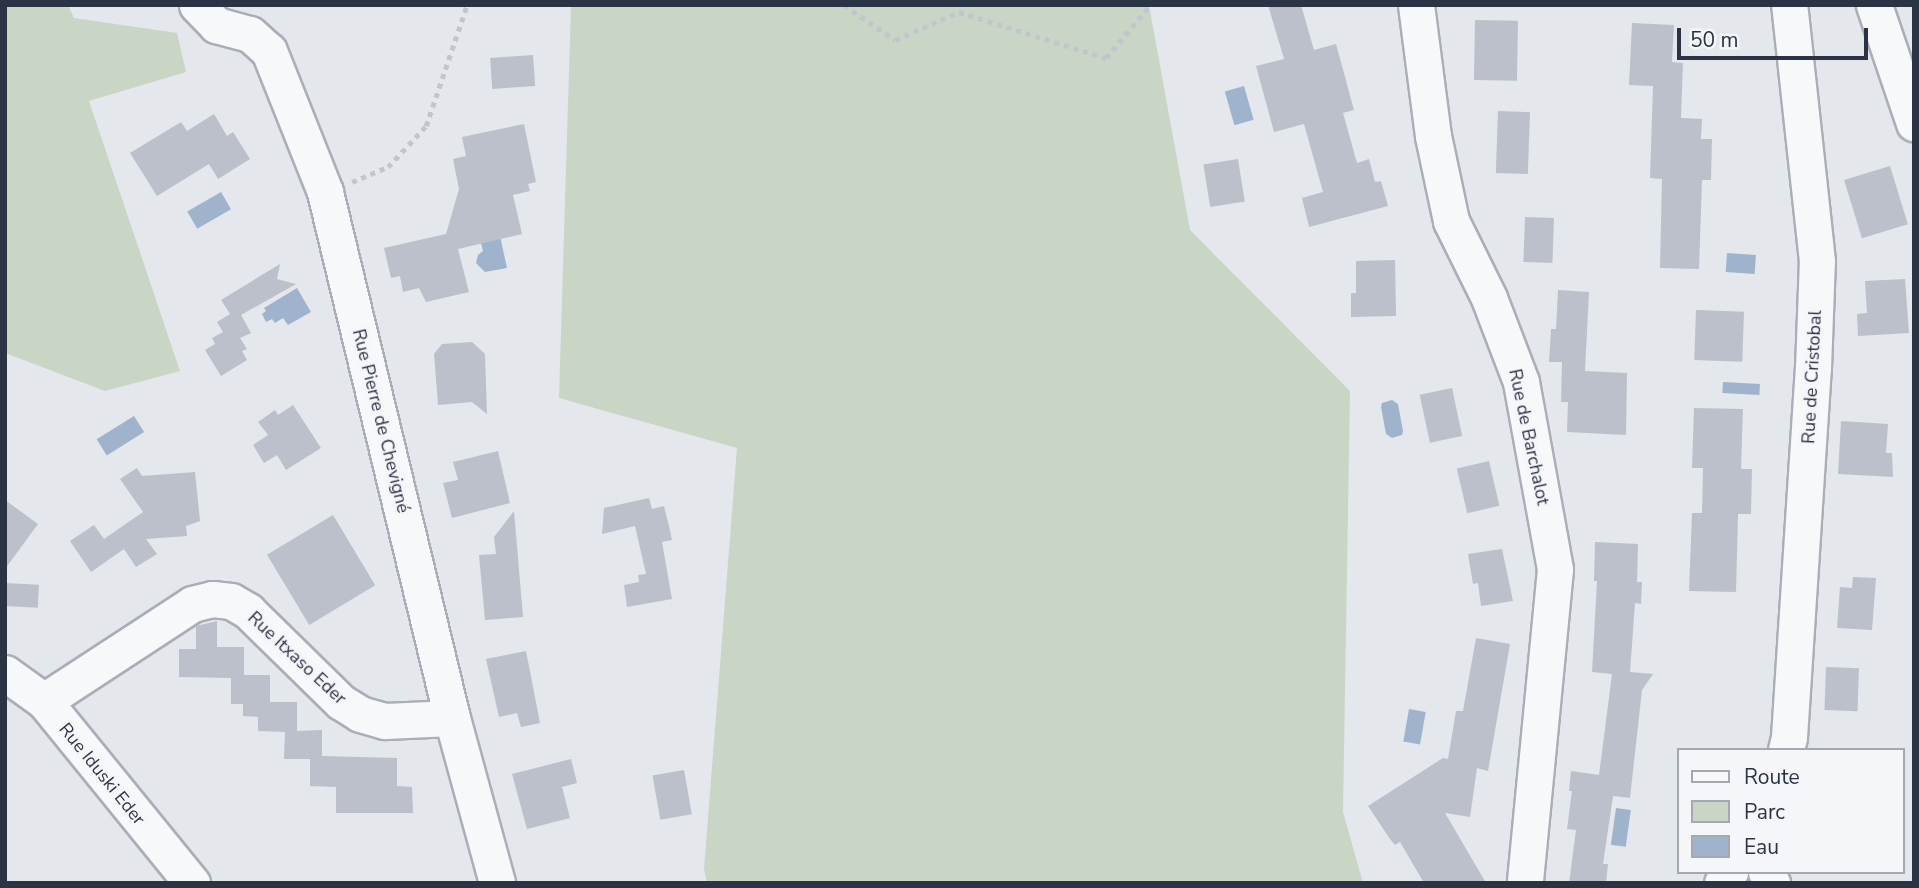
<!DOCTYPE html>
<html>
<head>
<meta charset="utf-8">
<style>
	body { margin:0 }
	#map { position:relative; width:1919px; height:888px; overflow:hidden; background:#e4e7ec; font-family:"Nunito Sans",sans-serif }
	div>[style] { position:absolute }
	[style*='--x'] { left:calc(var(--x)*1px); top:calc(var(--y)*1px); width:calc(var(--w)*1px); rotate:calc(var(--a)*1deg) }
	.green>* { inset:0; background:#c9d6c5 }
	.water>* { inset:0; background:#9fb4cc; transform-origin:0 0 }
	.building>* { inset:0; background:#bbc0ca; transform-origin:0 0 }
	.path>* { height:4.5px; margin-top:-2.25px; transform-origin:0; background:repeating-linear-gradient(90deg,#c2c5cb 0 5px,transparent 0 10px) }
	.roads { filter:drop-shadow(2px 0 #a9aeb7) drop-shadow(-2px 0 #a9aeb7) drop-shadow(0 2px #a9aeb7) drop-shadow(0 -2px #a9aeb7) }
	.minor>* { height:35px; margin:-17.5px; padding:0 17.5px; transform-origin:17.5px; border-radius:17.5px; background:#f7f8fa }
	span { translate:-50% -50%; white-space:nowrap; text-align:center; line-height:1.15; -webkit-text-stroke:7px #f4f6f9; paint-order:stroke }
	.street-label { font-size:18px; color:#2b3445 }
	.frame { position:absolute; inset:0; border:7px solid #2b3445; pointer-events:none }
	.legend { position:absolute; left:1677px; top:748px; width:228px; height:126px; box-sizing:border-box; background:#f4f6f9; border:2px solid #a4a8b1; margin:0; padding:9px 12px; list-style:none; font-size:21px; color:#2b3445 }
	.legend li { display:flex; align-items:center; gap:14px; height:35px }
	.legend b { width:35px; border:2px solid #a4a8b1 }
	.scale { position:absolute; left:1677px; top:28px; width:191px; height:32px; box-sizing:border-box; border:4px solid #2b3445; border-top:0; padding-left:9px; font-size:21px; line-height:24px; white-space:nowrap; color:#2b3445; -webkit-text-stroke:5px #f4f6f9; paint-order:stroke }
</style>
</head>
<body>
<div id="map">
	<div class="green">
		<div style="clip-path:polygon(5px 5px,68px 5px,74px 18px,177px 33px,186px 72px,89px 101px,180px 371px,105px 391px,5px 353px)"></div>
		<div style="clip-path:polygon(571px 5px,1149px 5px,1190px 230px,1350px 391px,1343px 812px,1363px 883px,707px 883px,704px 869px,737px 448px,559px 398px)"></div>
	</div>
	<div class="water">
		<div style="left:1244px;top:86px;width:35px;height:20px;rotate:74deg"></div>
		<div style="left:221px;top:192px;width:20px;height:39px;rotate:60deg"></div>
		<div style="clip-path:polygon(497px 222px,507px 268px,485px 272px,476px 263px,478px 255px,483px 251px,477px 227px)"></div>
		<div style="left:1727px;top:253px;width:29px;height:19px;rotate:4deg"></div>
		<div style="clip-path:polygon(297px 288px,311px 312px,288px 325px,283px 318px,275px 323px,272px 319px,266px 322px,262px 314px,266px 311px,264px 308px)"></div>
		<div style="left:1723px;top:382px;width:37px;height:11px;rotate:3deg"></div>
		<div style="clip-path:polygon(1392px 400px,1398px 404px,1403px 431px,1402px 435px,1392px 438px,1386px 434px,1381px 407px,1382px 403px)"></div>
		<div style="left:134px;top:416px;width:19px;height:44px;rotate:58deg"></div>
		<div style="left:1409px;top:709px;width:17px;height:33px;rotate:10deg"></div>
		<div style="left:1616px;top:808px;width:15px;height:37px;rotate:8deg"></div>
	</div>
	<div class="building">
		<div style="clip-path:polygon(1268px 5px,1301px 5px,1314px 50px,1336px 44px,1354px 110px,1343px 113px,1357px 163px,1369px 159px,1375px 182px,1381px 181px,1388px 206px,1309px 227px,1302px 198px,1323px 192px,1304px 124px,1274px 132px,1256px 66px,1284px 59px)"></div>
		<div style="left:1475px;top:20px;width:43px;height:60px;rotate:1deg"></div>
		<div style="clip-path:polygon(1632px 23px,1674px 25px,1672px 62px,1683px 63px,1681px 118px,1702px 119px,1701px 139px,1712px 139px,1711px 180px,1702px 180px,1699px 269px,1660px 268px,1662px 179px,1650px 178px,1653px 86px,1629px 85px)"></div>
		<div style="left:533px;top:55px;width:31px;height:43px;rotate:86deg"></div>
		<div style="left:1498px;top:111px;width:32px;height:62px;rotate:2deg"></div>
		<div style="clip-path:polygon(214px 114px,227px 136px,233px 132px,250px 159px,218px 179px,209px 164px,157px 196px,130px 153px,181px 122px,187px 131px)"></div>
		<div style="clip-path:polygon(524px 124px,536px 182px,528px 184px,530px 191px,513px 195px,522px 234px,458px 249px,469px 292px,426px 302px,419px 288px,403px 292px,400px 276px,391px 278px,384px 248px,446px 234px,459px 189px,453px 159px,466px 156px,462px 137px)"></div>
		<div style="left:1238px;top:159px;width:43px;height:35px;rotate:81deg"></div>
		<div style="left:1890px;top:166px;width:61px;height:48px;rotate:73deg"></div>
		<div style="left:1525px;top:217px;width:29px;height:45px;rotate:2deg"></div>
		<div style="clip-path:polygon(1395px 260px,1396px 316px,1351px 317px,1351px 293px,1356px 293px,1356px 261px)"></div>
		<div style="clip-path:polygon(280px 264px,277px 279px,296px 284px,241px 315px,251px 333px,240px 338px,247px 349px,242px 351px,247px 360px,221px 376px,205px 350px,215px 344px,212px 338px,223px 332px,217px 322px,230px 314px,221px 300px)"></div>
		<div style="clip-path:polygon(1905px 279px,1909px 333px,1858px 336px,1857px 314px,1867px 313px,1865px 281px)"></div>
		<div style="clip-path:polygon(1558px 290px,1589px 292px,1585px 371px,1627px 373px,1626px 435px,1567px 432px,1568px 402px,1561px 402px,1562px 362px,1549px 362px,1551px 329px,1556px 329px)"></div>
		<div style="left:1696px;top:310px;width:48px;height:50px;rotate:2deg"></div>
		<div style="clip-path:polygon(472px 342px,485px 354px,487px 414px,472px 402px,438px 405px,434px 354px,442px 344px)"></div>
		<div style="left:1452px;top:388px;width:49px;height:33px;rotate:78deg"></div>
		<div style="clip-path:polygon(293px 405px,321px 448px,286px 470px,277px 455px,264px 463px,253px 445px,268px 435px,258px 422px,275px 410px,278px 415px)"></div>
		<div style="clip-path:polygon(1694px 408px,1743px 409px,1741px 469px,1752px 469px,1751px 514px,1738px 514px,1736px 592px,1689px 591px,1692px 513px,1702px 513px,1703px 468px,1692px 468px)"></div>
		<div style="clip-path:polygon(1841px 421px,1888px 424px,1886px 453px,1892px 453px,1893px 477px,1838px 474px)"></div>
		<div style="clip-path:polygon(498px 451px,510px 503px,452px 518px,443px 483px,458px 480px,453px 462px)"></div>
		<div style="left:1489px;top:461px;width:46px;height:33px;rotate:77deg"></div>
		<div style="clip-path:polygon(137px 468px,142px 476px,195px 472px,200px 521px,186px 526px,187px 536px,146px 539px,157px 554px,136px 567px,124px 549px,91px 572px,70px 541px,94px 525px,104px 539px,143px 512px,120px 479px)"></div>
		<div style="clip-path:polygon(649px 498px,652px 509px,664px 506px,669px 526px,672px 540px,662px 542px,672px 599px,627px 607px,624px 585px,639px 582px,638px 575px,646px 574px,635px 526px,602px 534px,604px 508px)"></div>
		<div style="clip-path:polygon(5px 500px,38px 524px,5px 569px)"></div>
		<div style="clip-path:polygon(514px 511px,523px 617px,485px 620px,479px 555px,496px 554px,494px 537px)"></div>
		<div style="left:333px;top:515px;width:82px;height:77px;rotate:59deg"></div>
		<div style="clip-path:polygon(1595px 542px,1638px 544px,1637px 582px,1642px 582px,1641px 604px,1635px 603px,1630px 672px,1653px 674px,1642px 690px,1630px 798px,1613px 796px,1603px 864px,1608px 864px,1606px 883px,1569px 883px,1576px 830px,1567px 829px,1572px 791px,1569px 791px,1571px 771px,1599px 775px,1612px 674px,1592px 672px,1597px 581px,1594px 581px)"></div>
		<div style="clip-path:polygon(1502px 549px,1513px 601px,1481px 606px,1478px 583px,1473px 584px,1468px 554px)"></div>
		<div style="clip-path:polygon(1853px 577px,1876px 578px,1872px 630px,1837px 628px,1840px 587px,1852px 588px)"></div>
		<div style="left:5px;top:583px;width:34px;height:23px;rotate:3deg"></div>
		<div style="clip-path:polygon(217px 621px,217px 647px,244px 647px,244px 675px,270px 675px,270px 702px,297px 702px,297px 731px,322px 730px,322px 756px,397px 758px,397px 786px,412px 787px,413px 813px,336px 813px,336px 787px,310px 786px,310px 759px,284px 759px,285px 732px,258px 731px,258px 717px,243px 716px,243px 704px,231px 704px,231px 678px,179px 677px,179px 649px,196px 649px,196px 626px)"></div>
		<div style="clip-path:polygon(1476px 638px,1510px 644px,1488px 771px,1477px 768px,1470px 817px,1445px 813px,1486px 883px,1424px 883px,1400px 842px,1395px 845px,1390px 839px,1368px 806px,1443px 758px,1448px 759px,1456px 711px,1463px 711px)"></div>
		<div style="clip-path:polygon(526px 651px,540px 723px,521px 727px,517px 713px,499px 717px,486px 659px)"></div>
		<div style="left:1826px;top:667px;width:33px;height:43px;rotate:2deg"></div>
		<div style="clip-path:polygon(571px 759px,577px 783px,562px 787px,570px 818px,527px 829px,512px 774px)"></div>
		<div style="left:684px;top:770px;width:45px;height:32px;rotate:80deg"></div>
	</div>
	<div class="path">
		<div style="--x:844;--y:5;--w:62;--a:34.5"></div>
		<div style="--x:895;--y:40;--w:70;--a:-23.6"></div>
		<div style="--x:959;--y:12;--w:154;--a:17.4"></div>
		<div style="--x:1106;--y:58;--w:69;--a:-50.3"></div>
		<div style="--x:352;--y:182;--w:39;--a:-23"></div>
		<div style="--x:388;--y:167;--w:56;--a:-47.2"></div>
		<div style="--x:426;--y:126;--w:128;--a:-71.3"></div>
	</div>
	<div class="roads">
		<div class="minor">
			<div style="--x:197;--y:5;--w:28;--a:46"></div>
			<div style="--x:216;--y:25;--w:35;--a:15"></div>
			<div style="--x:250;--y:34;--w:25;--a:42"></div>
			<div style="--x:269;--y:51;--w:152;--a:68.3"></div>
			<div style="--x:325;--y:192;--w:541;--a:76.43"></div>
			<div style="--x:452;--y:718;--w:171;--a:74.7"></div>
			<div style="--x:1416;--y:5;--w:132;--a:82.6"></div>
			<div style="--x:1433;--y:136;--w:87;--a:78"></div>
			<div style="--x:1451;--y:221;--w:86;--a:63.7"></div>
			<div style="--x:1489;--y:298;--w:90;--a:69.1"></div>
			<div style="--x:1521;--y:382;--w:190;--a:79.7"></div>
			<div style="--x:1555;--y:569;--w:315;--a:95.5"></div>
			<div style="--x:1874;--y:5;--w:125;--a:71.3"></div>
			<div style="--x:5;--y:673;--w:48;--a:35.7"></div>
			<div style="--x:44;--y:701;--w:235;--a:50.9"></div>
			<div style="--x:44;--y:701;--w:177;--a:-33.2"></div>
			<div style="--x:192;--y:604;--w:21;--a:-14"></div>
			<div style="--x:212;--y:599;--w:19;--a:6"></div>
			<div style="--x:231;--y:601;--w:20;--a:30"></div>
			<div style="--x:248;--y:611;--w:130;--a:44.4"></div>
			<div style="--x:341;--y:702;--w:22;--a:32"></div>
			<div style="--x:360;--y:714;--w:26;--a:16"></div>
			<div style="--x:385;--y:721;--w:67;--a:-2.6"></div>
			<div style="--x:1786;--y:750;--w:13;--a:-77"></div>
			<div style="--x:1789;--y:737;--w:370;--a:-86.3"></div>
			<div style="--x:1813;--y:368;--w:107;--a:-87.9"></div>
			<div style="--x:1817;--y:261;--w:258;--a:-96.2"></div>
			<div style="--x:1766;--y:872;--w:13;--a:61"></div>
			<div style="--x:1722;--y:883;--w:14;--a:-54"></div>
		</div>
	</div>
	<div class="street-label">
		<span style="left:1812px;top:377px;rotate:-87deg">Rue de Cristobal</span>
		<span style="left:381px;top:421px;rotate:76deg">Rue Pierre de Chevigné</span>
		<span style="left:1529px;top:437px;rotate:78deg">Rue de Barchalot</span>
		<span style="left:297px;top:658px;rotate:43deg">Rue Itxaso Eder</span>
		<span style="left:102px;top:774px;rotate:51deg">Rue Iduski Eder</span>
	</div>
	<div class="frame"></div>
	<ul class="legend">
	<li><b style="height:9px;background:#f7f8fa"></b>Route</li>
	<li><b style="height:19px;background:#c9d6c5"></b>Parc</li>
	<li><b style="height:19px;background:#9fb4cc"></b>Eau</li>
	</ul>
	<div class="scale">50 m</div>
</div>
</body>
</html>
